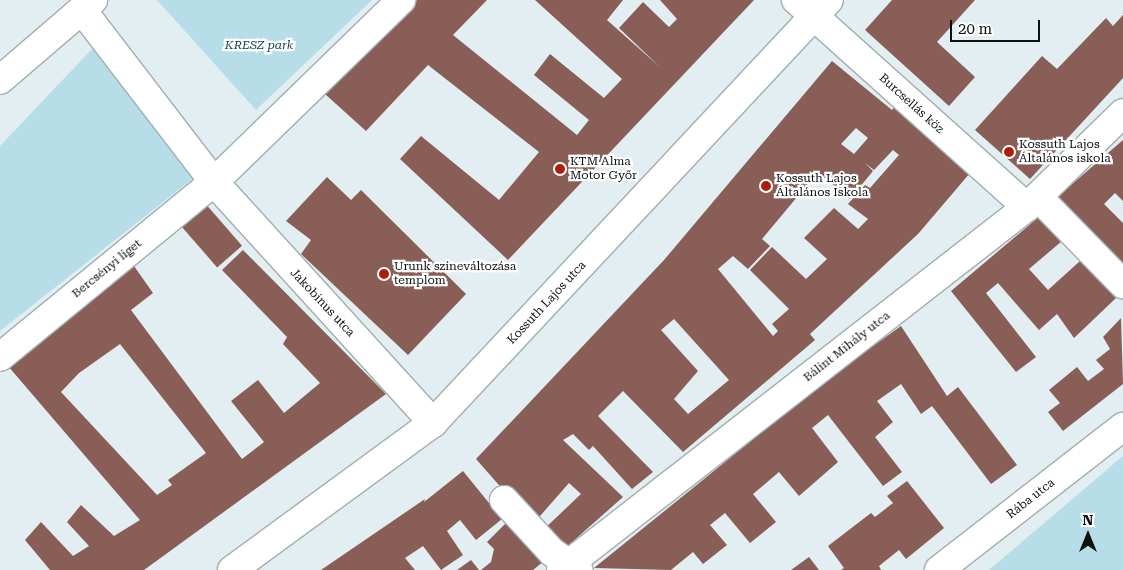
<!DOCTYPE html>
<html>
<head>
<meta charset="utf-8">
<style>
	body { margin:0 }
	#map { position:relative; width:1123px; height:570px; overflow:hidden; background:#e2eef1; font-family:"Roboto Serif",serif }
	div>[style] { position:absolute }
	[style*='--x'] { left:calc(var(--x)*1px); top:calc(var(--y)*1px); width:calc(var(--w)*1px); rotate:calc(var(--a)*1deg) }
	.green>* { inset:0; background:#b7dde8 }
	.building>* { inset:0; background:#885e56; transform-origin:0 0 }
	.roads { filter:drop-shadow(1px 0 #a3aeb1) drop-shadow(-1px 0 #a3aeb1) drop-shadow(0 1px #a3aeb1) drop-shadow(0 -1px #a3aeb1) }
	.minor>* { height:28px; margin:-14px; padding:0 14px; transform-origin:14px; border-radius:14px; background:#fff }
	.dots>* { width:14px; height:14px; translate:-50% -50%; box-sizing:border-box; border:2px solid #fff; border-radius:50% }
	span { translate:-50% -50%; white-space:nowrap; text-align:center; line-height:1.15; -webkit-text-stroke:4.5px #fff; paint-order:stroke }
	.park-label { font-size:12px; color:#15424d; font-style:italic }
	.street-label { font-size:12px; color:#0c1011 }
	.poi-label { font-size:12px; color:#0c1011 }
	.left { translate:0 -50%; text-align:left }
	.north { position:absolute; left:1063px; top:510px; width:50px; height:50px; -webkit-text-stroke:4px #fff; paint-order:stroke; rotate:0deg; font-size:14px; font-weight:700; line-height:20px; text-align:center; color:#0c1011 }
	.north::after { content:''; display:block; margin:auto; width:18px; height:22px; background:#0c1011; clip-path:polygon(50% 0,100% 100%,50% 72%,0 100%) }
	.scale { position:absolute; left:950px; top:20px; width:90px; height:22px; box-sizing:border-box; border:2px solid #0c1011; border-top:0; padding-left:6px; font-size:15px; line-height:18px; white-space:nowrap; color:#0c1011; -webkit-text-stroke:4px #fff; paint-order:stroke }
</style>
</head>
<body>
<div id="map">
	<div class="green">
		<div style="clip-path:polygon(157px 0,372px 0,256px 110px)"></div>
		<div style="clip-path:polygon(93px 48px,196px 176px,0 331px,0 146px)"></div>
		<div style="clip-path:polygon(1123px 456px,1123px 570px,989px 570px)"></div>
	</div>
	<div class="building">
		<div style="clip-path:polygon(417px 0,487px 0,453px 35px,577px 135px,589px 120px,534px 75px,550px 54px,604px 98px,622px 79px,535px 0,623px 0,607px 20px,661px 68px,619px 28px,643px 2px,669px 27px,677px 19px,660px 0,754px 0,508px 260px,400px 159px,421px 136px,499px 200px,539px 152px,428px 65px,366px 131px,325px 94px)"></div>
		<div style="clip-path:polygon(892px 0,975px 0,937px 42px,975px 77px,949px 106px,865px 30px)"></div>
		<div style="clip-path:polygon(1123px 15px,1123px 78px,1030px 179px,975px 130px,1042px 56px,1057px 69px,1106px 18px,1113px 26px)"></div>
		<div style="clip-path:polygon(evenodd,832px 61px,892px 110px,895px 106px,970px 173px,918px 234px,810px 334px,815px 340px,683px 452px,623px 391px,598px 416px,653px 472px,632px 489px,593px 446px,589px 450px,573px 434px,563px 440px,623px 497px,562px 551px,542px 531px,581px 494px,569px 483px,533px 524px,476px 459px,664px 260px,832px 61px,856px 128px,868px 138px,854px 154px,841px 144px,856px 128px,832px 61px,893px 150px,899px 155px,870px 188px,865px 185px,848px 204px,868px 219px,858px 229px,834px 208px,804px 238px,827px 259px,806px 279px,772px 247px,750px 270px,789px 309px,772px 324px,778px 331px,773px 336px,718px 269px,733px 256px,748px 269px,770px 246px,762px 239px,818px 172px,850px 199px,873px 171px,865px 163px,874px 170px,893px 150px,832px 61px,674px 319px,729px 380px,688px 414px,674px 399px,698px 371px,661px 330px,674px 319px)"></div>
		<div style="clip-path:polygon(1123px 140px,1123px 201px,1115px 193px,1104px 204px,1123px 223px,1123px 265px,1056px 198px)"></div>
		<div style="clip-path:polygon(327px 177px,351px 200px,361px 190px,466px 294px,408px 355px,301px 254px,311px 240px,286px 221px)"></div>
		<div style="left:204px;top:202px;width:58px;height:33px;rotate:49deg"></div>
		<div style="clip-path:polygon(1040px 216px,1062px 241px,1029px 269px,1048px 290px,1080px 261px,1116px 298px,1074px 338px,1057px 314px,1039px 330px,998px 283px,986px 293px,1036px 357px,1016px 372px,951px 291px)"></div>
		<div style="clip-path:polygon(evenodd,243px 250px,386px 394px,144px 570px,50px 570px,25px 540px,41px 522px,73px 556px,89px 546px,67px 522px,81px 505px,114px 536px,140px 520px,8px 366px,134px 266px,153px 293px,131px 310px,242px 459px,264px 442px,231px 401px,258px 380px,284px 413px,320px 383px,283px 344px,287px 337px,222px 270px,243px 250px,120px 344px,206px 453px,168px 480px,172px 485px,157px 495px,61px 392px,79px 373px,120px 344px)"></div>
		<div style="clip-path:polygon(1121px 318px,1123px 384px,1063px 431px,1048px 412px,1060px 403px,1049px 390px,1077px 367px,1088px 381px,1104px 369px,1096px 360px,1110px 349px,1103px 337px)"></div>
		<div style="clip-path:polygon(901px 326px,947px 396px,958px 387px,1017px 465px,991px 484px,932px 406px,921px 414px,901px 384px,877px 401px,893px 422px,875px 437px,902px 472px,883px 486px,828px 415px,812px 428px,838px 462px,799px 496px,779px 472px,753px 494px,776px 522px,750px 543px,725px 513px,710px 525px,727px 545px,703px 564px,693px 552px,671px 570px,594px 568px,829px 378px)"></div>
		<div style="clip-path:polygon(463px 471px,502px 519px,476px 540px,460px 520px,447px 531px,463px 555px,441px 570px,423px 546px,405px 558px,415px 570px,321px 570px,425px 499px,424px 502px)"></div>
		<div style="clip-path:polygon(907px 481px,944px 528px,906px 559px,899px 550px,879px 566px,881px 570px,841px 570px,844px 568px,828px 546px,871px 513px,875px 517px,893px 503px,887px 496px)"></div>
		<div style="clip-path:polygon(508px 521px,544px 561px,533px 570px,481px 570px,491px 562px,494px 549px,487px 542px)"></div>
		<div style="clip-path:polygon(809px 557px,819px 570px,791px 570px)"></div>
		<div style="clip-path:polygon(471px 560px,479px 570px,457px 570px)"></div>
	</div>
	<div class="roads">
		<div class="minor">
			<div style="--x:796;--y:0;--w:310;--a:41.9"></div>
			<div style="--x:82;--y:10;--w:217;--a:52.5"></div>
			<div style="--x:214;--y:182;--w:326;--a:47.7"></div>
			<div style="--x:0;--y:80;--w:123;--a:-40.7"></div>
			<div style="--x:1038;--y:197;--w:122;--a:45.7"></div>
			<div style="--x:0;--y:357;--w:276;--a:-39.3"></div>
			<div style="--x:214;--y:182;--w:261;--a:-44.2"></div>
			<div style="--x:504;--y:500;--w:71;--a:47.3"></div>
			<div style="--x:552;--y:552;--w:32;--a:34"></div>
			<div style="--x:232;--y:570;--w:249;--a:-36.2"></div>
			<div style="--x:433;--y:423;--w:579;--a:-46.89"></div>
			<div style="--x:561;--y:570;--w:591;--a:-37.92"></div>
			<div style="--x:1027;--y:207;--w:134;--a:-44.4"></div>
			<div style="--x:939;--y:570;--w:233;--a:-37.9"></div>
		</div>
	</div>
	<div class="dots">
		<div style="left:1009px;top:152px;background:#ad1e0a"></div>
		<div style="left:560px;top:169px;background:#ad1e0a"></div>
		<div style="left:766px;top:186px;background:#ad1e0a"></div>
		<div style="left:384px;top:274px;background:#ad1e0a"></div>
	</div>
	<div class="park-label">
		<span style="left:259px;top:46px">KRESZ park</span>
	</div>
	<div class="street-label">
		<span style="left:911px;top:104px;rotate:42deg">Burcsellás köz</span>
		<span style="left:107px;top:269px;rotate:-39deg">Bercsényi liget</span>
		<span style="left:322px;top:303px;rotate:47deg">Jakobinus utca</span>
		<span style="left:547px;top:303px;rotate:-47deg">Kossuth Lajos utca</span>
		<span style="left:847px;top:347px;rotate:-38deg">Bálint Mihály utca</span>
		<span style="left:1031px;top:499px;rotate:-38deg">Rába utca</span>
	</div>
	<div class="poi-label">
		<span class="left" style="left:1019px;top:152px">Kossuth Lajos<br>Általános iskola</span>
		<span class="left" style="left:570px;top:169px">KTM Alma<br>Motor Győr</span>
		<span class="left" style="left:776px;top:186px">Kossuth Lajos<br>Általános Iskola</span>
		<span class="left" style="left:394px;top:274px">Urunk színeváltozása<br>templom</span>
	</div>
	<div class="north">N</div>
	<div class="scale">20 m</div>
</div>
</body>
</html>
